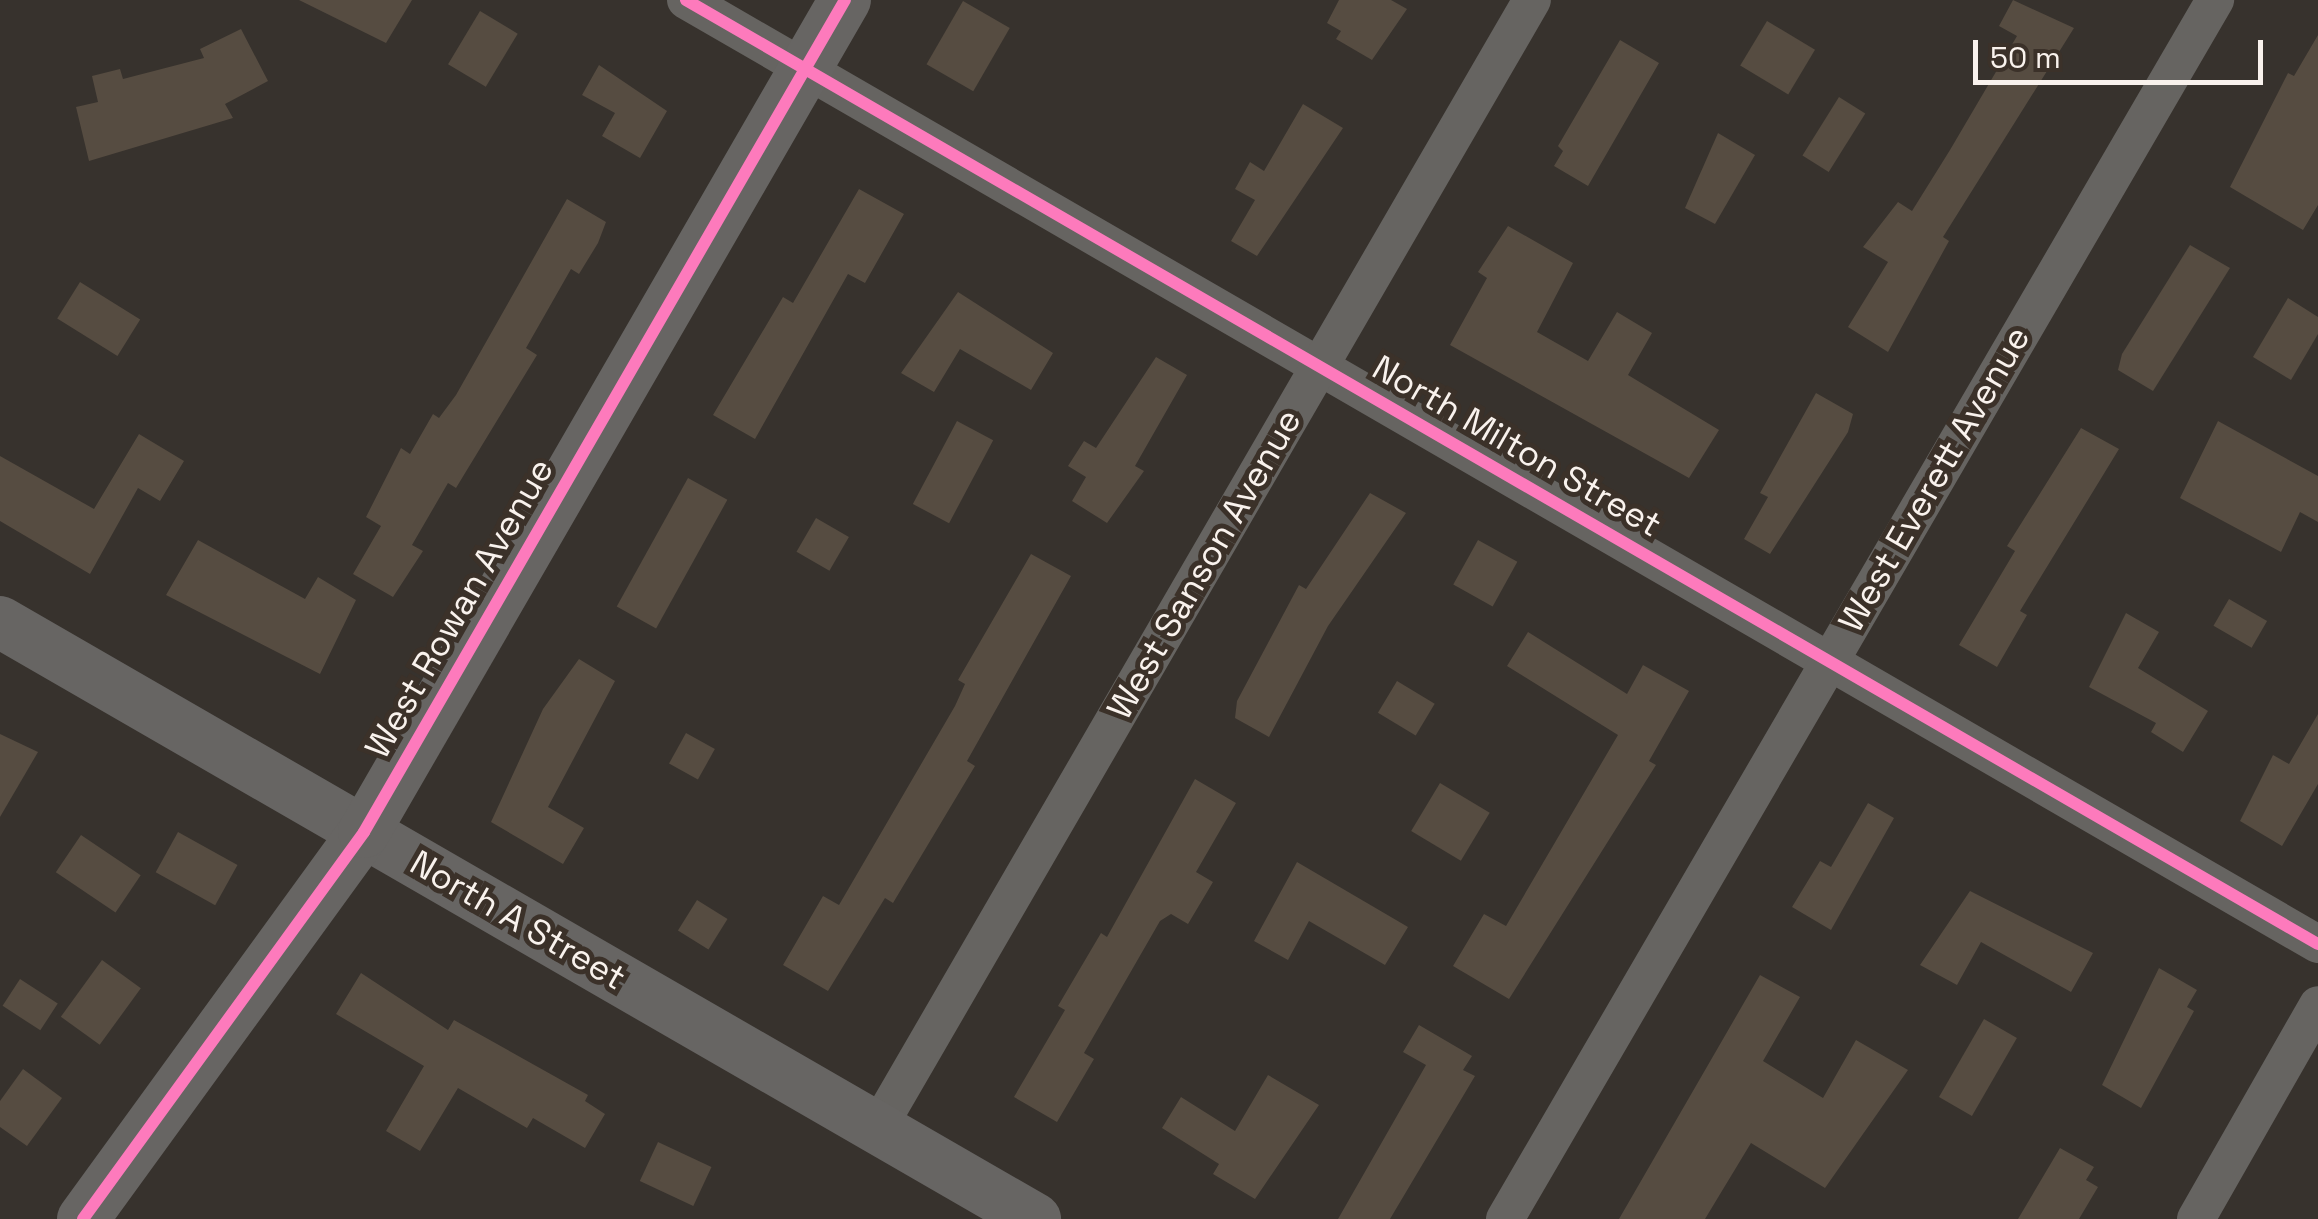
<!DOCTYPE html>
<html>
<head>
<meta charset="utf-8">
<style>
	body { margin:0 }
	#map { position:relative; width:2318px; height:1219px; overflow:hidden; background:#37322d; font-family:"Space Grotesk",sans-serif }
	div>[style] { position:absolute }
	[style*='--x'] { left:calc(var(--x)*1px); top:calc(var(--y)*1px); width:calc(var(--w)*1px); rotate:calc(var(--a)*1deg) }
	.building>* { inset:0; background:#564c41; transform-origin:0 0 }
	.street>* { height:38px; margin:-19px; padding:0 19px; transform-origin:19px; border-radius:19px; background:#666461 }
	.secondary>* { height:52px; margin:-26px; padding:0 26px; transform-origin:26px; border-radius:26px; background:#676563 }
	.cycleway>* { height:12px; margin:-6px; padding:0 6px; transform-origin:6px; border-radius:6px; background:#fd7abc }
	span { translate:-50% -50%; white-space:nowrap; text-align:center; line-height:1.15; -webkit-text-stroke:10px #3b3129; paint-order:stroke }
	.street-label { font-size:35px; color:#f9f2ed }
	.scale { position:absolute; left:1973px; top:40px; width:290px; height:45px; box-sizing:border-box; border:5px solid #f9f2ed; border-top:0; padding-left:12px; font-size:30px; line-height:35px; white-space:nowrap; color:#f9f2ed; -webkit-text-stroke:8px #3b3129; paint-order:stroke }
</style>
</head>
<body>
<div id="map">
	<div class="building">
		<div style="clip-path:polygon(299px 0,412px 0,386px 43px)"></div>
		<div style="clip-path:polygon(1339px 0,1391px 0,1407px 9px,1372px 60px,1336px 39px,1341px 31px,1327px 23px)"></div>
		<div style="clip-path:polygon(2013px 0,2074px 28px,1943px 237px,1949px 241px,1888px 352px,1848px 327px,1888px 262px,1863px 247px,1898px 202px,1912px 211px,1950px 150px,2017px 36px,1999px 26px)"></div>
		<div style="left:963px;top:1px;width:54px;height:73px;rotate:30deg"></div>
		<div style="left:480px;top:11px;width:44px;height:62px;rotate:31deg"></div>
		<div style="left:1767px;top:21px;width:56px;height:52px;rotate:31deg"></div>
		<div style="clip-path:polygon(241px 29px,268px 81px,225px 104px,233px 118px,89px 161px,76px 107px,98px 102px,92px 76px,120px 69px,123px 79px,204px 58px,200px 49px)"></div>
		<div style="clip-path:polygon(2318px 35px,2318px 205px,2303px 230px,2230px 187px,2288px 73px,2294px 76px)"></div>
		<div style="clip-path:polygon(1620px 40px,1659px 63px,1588px 186px,1554px 166px,1563px 151px,1558px 146px)"></div>
		<div style="clip-path:polygon(599px 65px,667px 111px,640px 158px,602px 136px,615px 113px,582px 95px)"></div>
		<div style="left:1839px;top:97px;width:31px;height:69px;rotate:32deg"></div>
		<div style="clip-path:polygon(1303px 104px,1343px 128px,1257px 256px,1231px 241px,1255px 200px,1235px 189px,1250px 162px,1264px 171px)"></div>
		<div style="clip-path:polygon(1718px 133px,1755px 155px,1715px 224px,1685px 208px)"></div>
		<div style="clip-path:polygon(859px 189px,904px 214px,865px 283px,848px 274px,755px 439px,713px 415px,783px 297px,793px 303px)"></div>
		<div style="clip-path:polygon(567px 199px,606px 222px,598px 243px,579px 274px,571px 269px,526px 348px,537px 355px,456px 488px,448px 483px,412px 545px,423px 551px,393px 597px,353px 574px,381px 526px,366px 517px,401px 448px,410px 454px,433px 414px,439px 418px,456px 395px)"></div>
		<div style="clip-path:polygon(1508px 226px,1573px 263px,1537px 332px,1588px 361px,1617px 312px,1652px 333px,1628px 375px,1719px 430px,1689px 478px,1450px 345px,1487px 278px,1478px 272px)"></div>
		<div style="clip-path:polygon(2190px 245px,2230px 268px,2153px 391px,2118px 370px,2122px 354px)"></div>
		<div style="left:80px;top:282px;width:71px;height:43px;rotate:32deg"></div>
		<div style="clip-path:polygon(958px 292px,1053px 353px,1031px 390px,960px 349px,934px 392px,901px 373px)"></div>
		<div style="clip-path:polygon(2288px 298px,2318px 317px,2318px 334px,2291px 380px,2253px 357px)"></div>
		<div style="clip-path:polygon(1156px 357px,1187px 375px,1135px 466px,1144px 471px,1107px 523px,1072px 501px,1086px 477px,1068px 466px,1084px 441px,1096px 448px)"></div>
		<div style="clip-path:polygon(1816px 393px,1853px 414px,1848px 432px,1770px 554px,1744px 539px,1768px 497px,1760px 493px)"></div>
		<div style="left:957px;top:421px;width:41px;height:94px;rotate:28deg"></div>
		<div style="clip-path:polygon(2218px 421px,2318px 476px,2318px 522px,2300px 512px,2281px 552px,2180px 498px)"></div>
		<div style="clip-path:polygon(2081px 428px,2119px 449px,2020px 611px,2027px 615px,1997px 667px,1959px 645px,2015px 551px,2007px 546px)"></div>
		<div style="clip-path:polygon(139px 434px,184px 461px,160px 501px,138px 488px,90px 574px,0 521px,0 456px,94px 509px)"></div>
		<div style="left:688px;top:478px;width:45px;height:147px;rotate:29deg"></div>
		<div style="clip-path:polygon(1370px 493px,1406px 513px,1328px 626px,1269px 737px,1235px 718px,1237px 701px,1299px 585px,1306px 589px)"></div>
		<div style="left:816px;top:518px;width:38px;height:39px;rotate:30deg"></div>
		<div style="clip-path:polygon(198px 540px,305px 599px,318px 577px,356px 600px,320px 674px,166px 595px)"></div>
		<div style="left:1478px;top:540px;width:45px;height:51px;rotate:29deg"></div>
		<div style="clip-path:polygon(1031px 554px,1071px 576px,967px 761px,975px 766px,893px 903px,885px 898px,828px 991px,783px 965px,823px 896px,839px 905px,955px 706px,965px 684px,958px 680px)"></div>
		<div style="left:2229px;top:599px;width:44px;height:31px;rotate:30deg"></div>
		<div style="clip-path:polygon(2126px 613px,2159px 632px,2138px 668px,2208px 711px,2183px 752px,2151px 732px,2156px 723px,2089px 687px)"></div>
		<div style="clip-path:polygon(1528px 632px,1627px 694px,1643px 665px,1689px 691px,1649px 761px,1656px 765px,1509px 999px,1453px 966px,1484px 914px,1506px 926px,1618px 735px,1507px 666px)"></div>
		<div style="clip-path:polygon(579px 659px,615px 681px,548px 807px,584px 828px,563px 864px,491px 822px,543px 709px)"></div>
		<div style="left:1397px;top:681px;width:44px;height:37px;rotate:31deg"></div>
		<div style="clip-path:polygon(2318px 714px,2318px 784px,2282px 846px,2240px 821px,2273px 755px,2289px 764px)"></div>
		<div style="left:686px;top:733px;width:33px;height:35px;rotate:29deg"></div>
		<div style="clip-path:polygon(0 734px,38px 752px,0 817px)"></div>
		<div style="clip-path:polygon(1195px 779px,1236px 803px,1196px 872px,1213px 882px,1188px 924px,1171px 914px,1160px 921px,1084px 1053px,1094px 1059px,1057px 1122px,1014px 1097px,1065px 1010px,1058px 1006px,1101px 933px,1107px 937px)"></div>
		<div style="left:1440px;top:783px;width:58px;height:56px;rotate:31deg"></div>
		<div style="clip-path:polygon(1868px 803px,1894px 818px,1831px 930px,1792px 907px,1820px 861px,1831px 867px)"></div>
		<div style="left:178px;top:832px;width:68px;height:46px;rotate:29deg"></div>
		<div style="left:81px;top:835px;width:72px;height:45px;rotate:34deg"></div>
		<div style="clip-path:polygon(1297px 862px,1408px 927px,1385px 965px,1309px 921px,1288px 960px,1254px 941px)"></div>
		<div style="clip-path:polygon(1970px 891px,2093px 953px,2071px 992px,1981px 942px,1957px 985px,1920px 965px)"></div>
		<div style="left:697px;top:900px;width:36px;height:36px;rotate:32deg"></div>
		<div style="left:102px;top:960px;width:48px;height:70px;rotate:36deg"></div>
		<div style="clip-path:polygon(2159px 968px,2197px 990px,2187px 1007px,2194px 1011px,2141px 1108px,2102px 1085px)"></div>
		<div style="clip-path:polygon(361px 973px,448px 1030px,454px 1020px,588px 1095px,585px 1101px,605px 1114px,585px 1148px,533px 1118px,527px 1128px,458px 1088px,420px 1151px,386px 1131px,424px 1066px,336px 1014px)"></div>
		<div style="clip-path:polygon(1760px 975px,1800px 997px,1763px 1061px,1823px 1098px,1856px 1040px,1908px 1070px,1825px 1188px,1751px 1143px,1705px 1219px,1619px 1219px)"></div>
		<div style="left:20px;top:979px;width:45px;height:32px;rotate:33deg"></div>
		<div style="left:1984px;top:1019px;width:38px;height:90px;rotate:30deg"></div>
		<div style="clip-path:polygon(1419px 1025px,1472px 1056px,1463px 1070px,1475px 1076px,1390px 1219px,1338px 1219px,1426px 1065px,1403px 1052px)"></div>
		<div style="clip-path:polygon(23px 1069px,62px 1098px,27px 1146px,0 1127px,0 1101px)"></div>
		<div style="clip-path:polygon(1268px 1075px,1319px 1105px,1255px 1199px,1213px 1174px,1219px 1164px,1162px 1128px,1181px 1097px,1235px 1131px)"></div>
		<div style="left:658px;top:1142px;width:59px;height:43px;rotate:25deg"></div>
		<div style="clip-path:polygon(2060px 1148px,2094px 1167px,2086px 1180px,2098px 1187px,2079px 1219px,2018px 1219px)"></div>
	</div>
	<div class="street">
		<div style="--x:686;--y:0;--w:1885;--a:30.05"></div>
		<div style="--x:877;--y:1129;--w:1305;--a:-59.88"></div>
		<div style="--x:1505;--y:1219;--w:1411;--a:-59.78"></div>
		<div style="--x:2196;--y:1219;--w:246;--a:-60.3"></div>
	</div>
	<div class="secondary">
		<div style="--x:0;--y:622;--w:1195;--a:29.98"></div>
		<div style="--x:83;--y:1219;--w:478;--a:-54"></div>
		<div style="--x:364;--y:832;--w:961;--a:-59.97"></div>
	</div>
	<div class="cycleway">
		<div style="--x:686;--y:0;--w:1885;--a:30.05"></div>
		<div style="--x:83;--y:1219;--w:478;--a:-54"></div>
		<div style="--x:364;--y:832;--w:961;--a:-59.97"></div>
	</div>
	<div class="street-label">
		<span style="left:1517px;top:446px;rotate:30deg">North Milton Street</span>
		<span style="left:1934px;top:479px;rotate:-60deg">West Everett Avenue</span>
		<span style="left:1204px;top:564px;rotate:-60deg">West Sanson Avenue</span>
		<span style="left:459px;top:608px;rotate:-60deg">West Rowan Avenue</span>
		<span style="left:518px;top:920px;rotate:30deg">North A Street</span>
	</div>
	<div class="scale">50 m</div>
</div>
</body>
</html>
